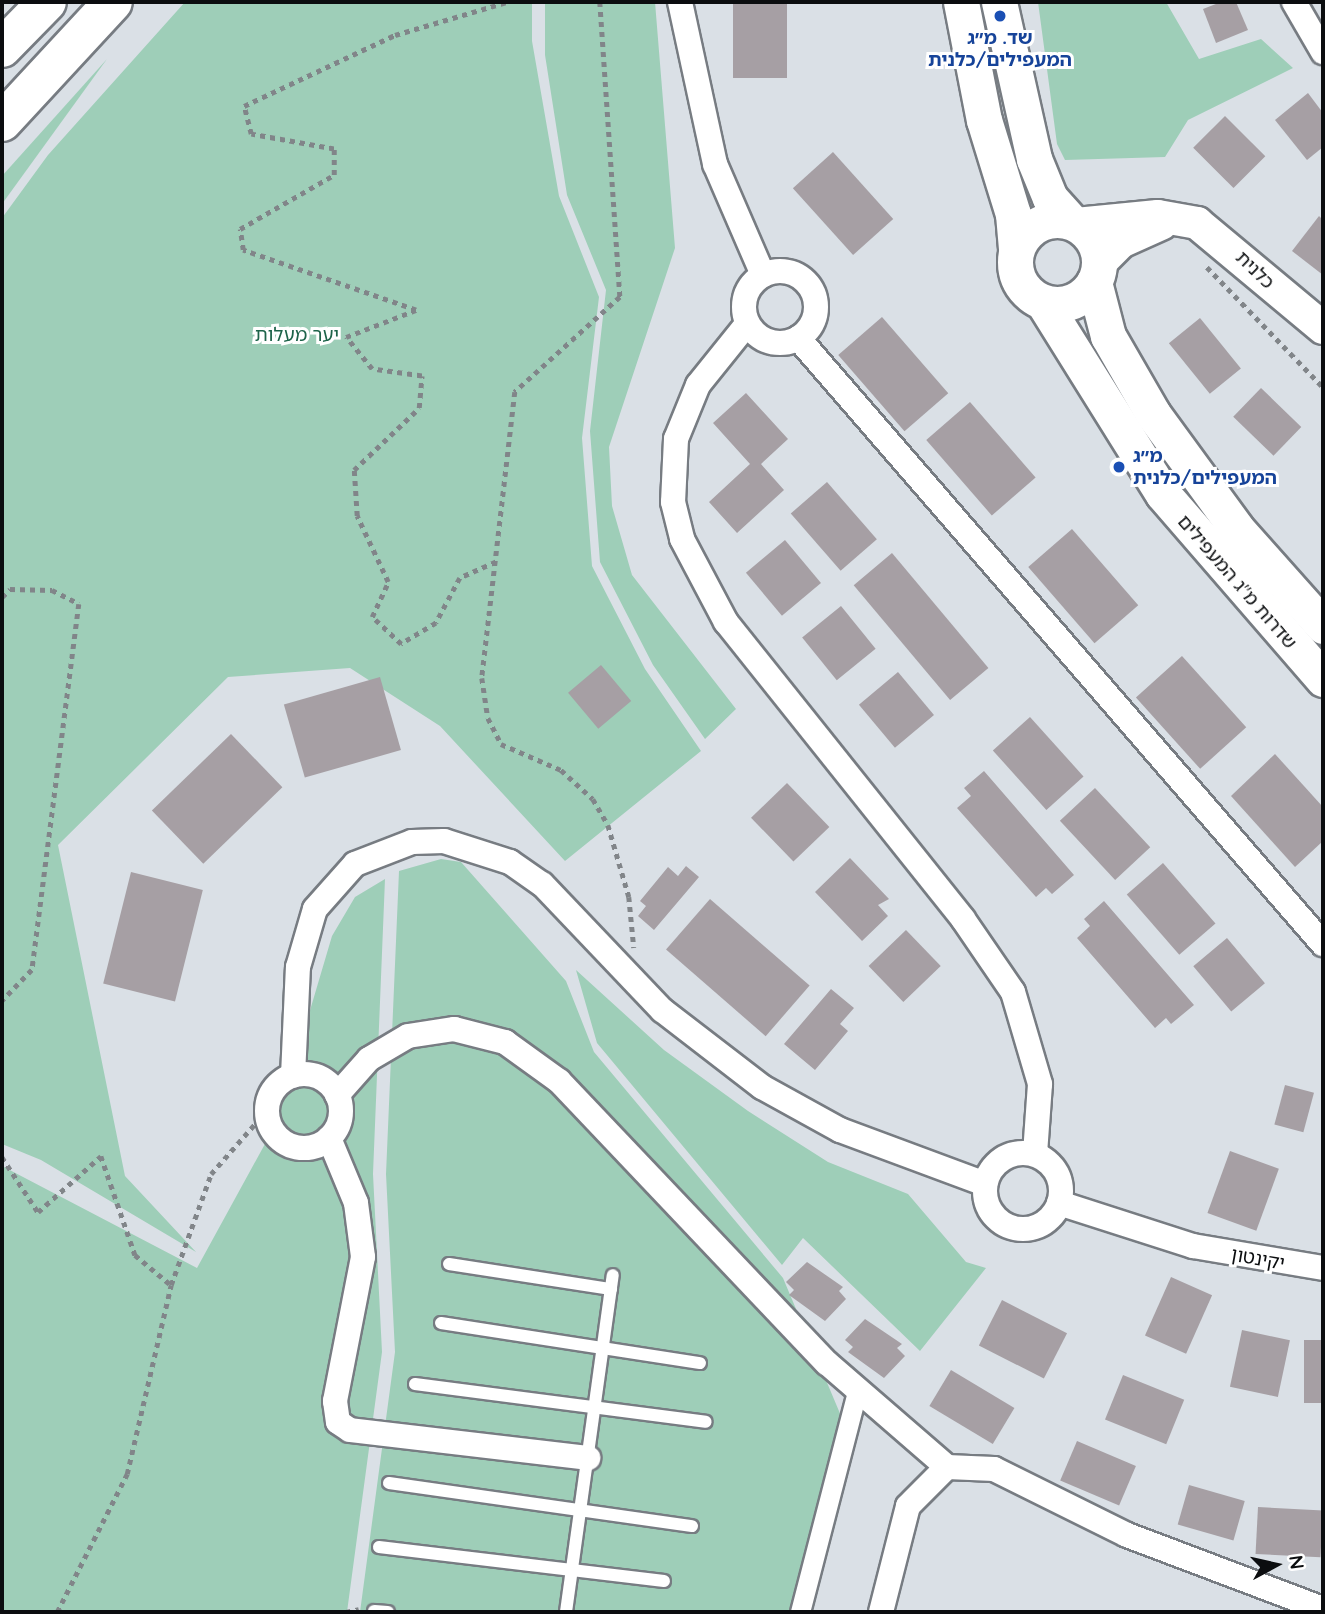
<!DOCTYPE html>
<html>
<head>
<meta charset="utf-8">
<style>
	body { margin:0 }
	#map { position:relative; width:1325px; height:1614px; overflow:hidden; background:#dae0e6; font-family:Quicksand,"Noto Sans Hebrew",sans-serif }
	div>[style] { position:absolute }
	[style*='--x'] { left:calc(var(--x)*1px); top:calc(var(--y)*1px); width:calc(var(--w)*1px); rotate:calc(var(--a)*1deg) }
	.green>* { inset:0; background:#9eceb8 }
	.building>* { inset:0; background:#a69fa4; transform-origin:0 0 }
	.path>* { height:4.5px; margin-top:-2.25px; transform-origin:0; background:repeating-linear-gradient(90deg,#818589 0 5px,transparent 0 10px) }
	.roads { filter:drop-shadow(2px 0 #777c82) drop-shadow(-2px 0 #777c82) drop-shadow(0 2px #777c82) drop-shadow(0 -2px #777c82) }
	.service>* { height:12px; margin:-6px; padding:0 6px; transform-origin:6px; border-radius:6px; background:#fff }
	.pedestrian>* { height:19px; margin:-9.5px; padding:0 9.5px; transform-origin:9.5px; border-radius:9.5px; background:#fff }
	.minor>* { height:24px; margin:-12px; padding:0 12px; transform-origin:12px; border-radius:12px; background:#fff }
	.minor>.ring { margin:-12px; padding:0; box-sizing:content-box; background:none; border:24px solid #fff; border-radius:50% }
	.tertiary>* { height:32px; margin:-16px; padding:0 16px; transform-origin:16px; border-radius:16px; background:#fff }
	.secondary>* { height:35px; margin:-17.5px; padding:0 17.5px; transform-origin:17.5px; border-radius:17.5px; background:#fff }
	.secondary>.ring { margin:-17.5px; padding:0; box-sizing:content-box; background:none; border:35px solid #fff; border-radius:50% }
	.trunk>* { height:38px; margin:-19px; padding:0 19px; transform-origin:19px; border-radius:19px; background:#fff }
	.dots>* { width:19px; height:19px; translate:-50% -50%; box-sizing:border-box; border:4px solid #fff; border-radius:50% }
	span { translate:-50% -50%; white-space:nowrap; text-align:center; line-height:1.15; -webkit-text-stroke:6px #fff; paint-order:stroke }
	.transit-label { font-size:19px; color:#164399; font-weight:700 }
	.left { translate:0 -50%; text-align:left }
	.street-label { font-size:19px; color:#0b0d0f }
	.park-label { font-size:19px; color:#1e644a }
	.frame { position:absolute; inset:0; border:4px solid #0b0d0f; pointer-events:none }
	.north { position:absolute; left:1241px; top:1530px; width:70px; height:70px; -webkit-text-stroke:5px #fff; paint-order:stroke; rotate:82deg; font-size:19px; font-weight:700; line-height:28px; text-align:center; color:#0b0d0f }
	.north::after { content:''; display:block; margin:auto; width:24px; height:32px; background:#0b0d0f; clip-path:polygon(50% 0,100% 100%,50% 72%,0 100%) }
</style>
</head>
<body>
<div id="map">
	<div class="green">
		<div style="clip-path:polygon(185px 2px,532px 2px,532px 41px,559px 196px,599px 297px,582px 438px,592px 566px,645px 669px,701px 751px,565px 861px,440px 726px,350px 668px,228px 677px,58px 845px,125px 1176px,196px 1252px,41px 1160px,2px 1144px,2px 218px,48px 155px)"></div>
		<div style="clip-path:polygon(545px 2px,655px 2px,675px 248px,609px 447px,612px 506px,632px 575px,736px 709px,705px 739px,653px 665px,600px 562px,590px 431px,606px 290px,567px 195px,545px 55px)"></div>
		<div style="clip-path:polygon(1038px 2px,1166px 2px,1199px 59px,1261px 39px,1293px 68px,1188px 120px,1165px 157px,1065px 160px,1057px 144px)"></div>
		<div style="clip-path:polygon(107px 59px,2px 204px,2px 176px)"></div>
		<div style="clip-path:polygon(441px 859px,461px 862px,566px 981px,594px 1052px,783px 1278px,844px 1423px,799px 1612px,360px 1612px,395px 1352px,386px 1174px,399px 871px)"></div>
		<div style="clip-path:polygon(385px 879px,373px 1174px,382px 1352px,347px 1612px,2px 1612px,2px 1166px,197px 1268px,277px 1122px,332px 936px,355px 897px)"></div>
		<div style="clip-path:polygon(576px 970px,664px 1050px,748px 1111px,828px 1162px,908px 1194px,966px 1262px,986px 1268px,920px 1351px,803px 1238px,782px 1265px,597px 1043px)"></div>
	</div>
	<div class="building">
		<div style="left:733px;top:2px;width:54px;height:76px"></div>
		<div style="clip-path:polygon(1221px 2px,1236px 2px,1248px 30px,1216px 43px,1203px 9px)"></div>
		<div style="clip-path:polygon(1308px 93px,1323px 113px,1323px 147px,1307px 160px,1275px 120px)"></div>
		<div style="left:1225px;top:116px;width:57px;height:45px;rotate:45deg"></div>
		<div style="left:833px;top:152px;width:90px;height:54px;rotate:48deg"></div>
		<div style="clip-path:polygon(1319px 216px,1323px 220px,1323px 275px,1292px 251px)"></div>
		<div style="left:882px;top:317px;width:101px;height:58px;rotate:49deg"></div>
		<div style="left:1200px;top:318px;width:65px;height:40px;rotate:51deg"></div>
		<div style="left:1261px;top:388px;width:56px;height:40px;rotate:44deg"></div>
		<div style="clip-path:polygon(746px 393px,788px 439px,761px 464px,784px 490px,737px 533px,709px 502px,750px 464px,713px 423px)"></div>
		<div style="left:970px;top:402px;width:100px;height:58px;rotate:49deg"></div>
		<div style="left:827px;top:482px;width:76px;height:48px;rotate:49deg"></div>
		<div style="left:1072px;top:529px;width:101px;height:58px;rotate:49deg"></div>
		<div style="left:785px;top:540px;width:56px;height:51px;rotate:50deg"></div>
		<div style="left:892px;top:553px;width:150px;height:50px;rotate:50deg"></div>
		<div style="left:841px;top:606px;width:55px;height:50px;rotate:51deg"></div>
		<div style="left:1182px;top:656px;width:96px;height:62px;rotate:48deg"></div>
		<div style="left:601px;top:665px;width:47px;height:43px;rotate:50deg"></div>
		<div style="left:898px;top:672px;width:56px;height:51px;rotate:50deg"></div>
		<div style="left:380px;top:677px;width:76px;height:100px;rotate:74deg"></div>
		<div style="left:1030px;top:717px;width:80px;height:50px;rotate:48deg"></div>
		<div style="left:231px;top:734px;width:74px;height:110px;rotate:46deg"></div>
		<div style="clip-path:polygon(1275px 754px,1323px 807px,1323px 841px,1295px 867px,1231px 796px)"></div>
		<div style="clip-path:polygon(984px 771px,1074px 875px,1052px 894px,1046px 888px,1036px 897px,957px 808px,971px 796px,964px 788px)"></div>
		<div style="left:787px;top:783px;width:61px;height:50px;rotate:46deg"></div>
		<div style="left:1095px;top:788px;width:81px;height:48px;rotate:47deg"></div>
		<div style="clip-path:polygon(850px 858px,889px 899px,878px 905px,888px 916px,862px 941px,815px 892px)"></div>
		<div style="left:1163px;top:863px;width:80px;height:48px;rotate:49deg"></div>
		<div style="clip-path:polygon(686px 866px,699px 877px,654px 930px,638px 916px,646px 906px,640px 901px,668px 867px,678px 876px)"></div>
		<div style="left:131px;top:872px;width:74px;height:115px;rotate:14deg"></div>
		<div style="left:710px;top:899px;width:132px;height:67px;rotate:41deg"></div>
		<div style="clip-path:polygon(1104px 901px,1194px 1005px,1171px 1024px,1166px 1018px,1155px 1028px,1077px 938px,1090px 926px,1084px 919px)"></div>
		<div style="left:906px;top:930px;width:50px;height:52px;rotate:46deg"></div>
		<div style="left:1227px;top:938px;width:59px;height:44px;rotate:50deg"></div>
		<div style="clip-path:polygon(831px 989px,854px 1008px,840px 1024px,848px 1031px,815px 1070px,784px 1044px)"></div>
		<div style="left:1285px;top:1085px;width:30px;height:41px;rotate:15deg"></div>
		<div style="left:1230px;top:1151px;width:52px;height:66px;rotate:20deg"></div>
		<div style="clip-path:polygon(807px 1262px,843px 1287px,839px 1291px,846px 1299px,825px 1321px,789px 1295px,794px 1290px,786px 1282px)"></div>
		<div style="left:1171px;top:1277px;width:45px;height:64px;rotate:24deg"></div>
		<div style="left:1002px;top:1300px;width:73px;height:51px;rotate:27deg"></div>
		<div style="clip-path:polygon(865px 1319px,902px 1344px,897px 1348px,905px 1356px,884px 1378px,848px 1352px,853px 1347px,845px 1340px)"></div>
		<div style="left:1242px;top:1330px;width:49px;height:58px;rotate:12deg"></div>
		<div style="left:1304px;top:1340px;width:19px;height:63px"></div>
		<div style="left:951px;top:1370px;width:74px;height:42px;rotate:31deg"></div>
		<div style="left:1123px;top:1375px;width:66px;height:48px;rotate:22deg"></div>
		<div style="left:1077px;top:1441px;width:64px;height:43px;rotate:23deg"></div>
		<div style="left:1189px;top:1485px;width:58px;height:41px;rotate:16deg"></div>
		<div style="left:1258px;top:1507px;width:65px;height:47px;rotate:3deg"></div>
	</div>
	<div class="path">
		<div style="--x:600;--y:2;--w:296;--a:86.1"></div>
		<div style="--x:620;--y:297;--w:142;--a:137.9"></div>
		<div style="--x:515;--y:392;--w:288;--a:96.6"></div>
		<div style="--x:482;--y:678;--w:40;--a:81.5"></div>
		<div style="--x:488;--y:718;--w:29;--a:63"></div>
		<div style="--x:501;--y:744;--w:65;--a:23.4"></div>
		<div style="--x:561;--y:770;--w:43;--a:42.2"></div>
		<div style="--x:593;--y:799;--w:30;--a:60"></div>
		<div style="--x:608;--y:825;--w:75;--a:73.7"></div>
		<div style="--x:629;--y:897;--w:51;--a:84.4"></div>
		<div style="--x:1207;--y:267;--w:167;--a:46"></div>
		<div style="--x:496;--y:562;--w:39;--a:156"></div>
		<div style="--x:460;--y:578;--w:51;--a:118.1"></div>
		<div style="--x:436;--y:623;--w:41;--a:149"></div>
		<div style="--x:401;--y:644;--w:40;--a:-137"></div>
		<div style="--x:372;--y:617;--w:38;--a:-65"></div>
		<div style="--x:388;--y:582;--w:73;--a:-115.2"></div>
		<div style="--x:357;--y:516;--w:46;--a:-93.7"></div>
		<div style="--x:354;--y:470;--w:90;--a:-43.6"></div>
		<div style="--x:419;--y:408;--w:32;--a:-85"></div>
		<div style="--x:422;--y:376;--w:50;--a:-172"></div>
		<div style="--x:372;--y:369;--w:41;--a:-129.1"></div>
		<div style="--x:346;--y:337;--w:75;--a:-21.1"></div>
		<div style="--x:416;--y:310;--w:183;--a:-160.9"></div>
		<div style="--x:243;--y:250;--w:21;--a:-98"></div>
		<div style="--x:240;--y:229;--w:108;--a:-29.9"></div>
		<div style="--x:334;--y:175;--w:26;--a:-90"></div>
		<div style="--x:334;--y:149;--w:84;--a:-169.8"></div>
		<div style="--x:251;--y:134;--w:29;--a:-104"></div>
		<div style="--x:244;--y:106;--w:167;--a:-25.2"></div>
		<div style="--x:395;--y:35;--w:117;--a:-16.4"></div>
		<div style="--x:2;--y:597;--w:11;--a:-45"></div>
		<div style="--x:10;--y:589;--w:42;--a:1.4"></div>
		<div style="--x:52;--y:590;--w:30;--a:27"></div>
		<div style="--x:79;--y:604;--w:369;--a:97.3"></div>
		<div style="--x:32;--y:970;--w:43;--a:134.1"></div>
		<div style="--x:2;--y:1157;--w:66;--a:56.8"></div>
		<div style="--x:38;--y:1212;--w:84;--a:-41.6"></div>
		<div style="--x:101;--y:1156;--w:105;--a:71"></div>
		<div style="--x:135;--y:1255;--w:47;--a:39.8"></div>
		<div style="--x:57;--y:1612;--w:155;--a:-63.1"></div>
		<div style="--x:127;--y:1474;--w:194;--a:-76.9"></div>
		<div style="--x:171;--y:1285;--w:118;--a:-70.2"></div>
		<div style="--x:211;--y:1174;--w:85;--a:-48.8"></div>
		<div style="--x:346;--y:1612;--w:13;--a:-13"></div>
	</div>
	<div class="roads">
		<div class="service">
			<div style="--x:449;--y:1264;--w:164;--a:8.8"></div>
			<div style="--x:441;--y:1323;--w:262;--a:8.8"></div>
			<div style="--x:415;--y:1384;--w:293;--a:7.4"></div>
			<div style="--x:389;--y:1483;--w:306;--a:8.1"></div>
			<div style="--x:379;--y:1547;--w:287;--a:6.8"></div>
			<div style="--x:374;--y:1611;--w:14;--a:4"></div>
			<div style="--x:566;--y:1612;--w:340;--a:-82.1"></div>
		</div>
		<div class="pedestrian">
			<div style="--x:800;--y:1612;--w:228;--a:-75.5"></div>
		</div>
		<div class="minor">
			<div style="--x:680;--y:2;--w:166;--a:77.8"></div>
			<div style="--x:715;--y:164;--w:121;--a:66.6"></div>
			<div style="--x:1294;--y:2;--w:58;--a:59.9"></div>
			<div class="ring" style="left:744px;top:271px;width:48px;height:48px"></div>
			<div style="--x:747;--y:324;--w:78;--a:128.8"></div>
			<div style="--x:698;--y:385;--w:58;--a:112.2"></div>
			<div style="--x:676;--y:439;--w:63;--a:92.7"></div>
			<div style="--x:673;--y:502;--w:38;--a:76"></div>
			<div style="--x:682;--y:539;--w:94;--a:62.1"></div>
			<div style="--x:726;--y:622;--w:380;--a:51.4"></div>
			<div style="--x:963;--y:919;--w:88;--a:55.6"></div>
			<div style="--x:1013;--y:992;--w:96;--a:73.6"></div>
			<div style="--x:1040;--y:1084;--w:70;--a:94.1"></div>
			<div style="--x:798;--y:338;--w:802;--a:49.1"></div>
			<div class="ring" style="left:267px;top:1074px;width:50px;height:50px"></div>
			<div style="--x:293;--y:1076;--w:109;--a:-87.4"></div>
			<div style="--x:298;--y:967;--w:60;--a:-73.7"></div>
			<div style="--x:315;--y:909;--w:60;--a:-48.4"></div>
			<div style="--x:355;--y:864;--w:61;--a:-21.1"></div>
			<div style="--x:412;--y:842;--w:32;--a:-2"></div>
			<div style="--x:444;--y:841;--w:69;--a:17.7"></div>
			<div style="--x:510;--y:862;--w:39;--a:35"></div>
			<div style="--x:542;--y:884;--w:174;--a:46.4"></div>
			<div style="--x:662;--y:1010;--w:126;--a:37.6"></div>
			<div style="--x:762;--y:1087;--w:89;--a:28.9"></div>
			<div style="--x:840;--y:1130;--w:155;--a:20.4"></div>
			<div style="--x:337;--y:1095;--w:48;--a:-48.4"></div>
			<div style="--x:369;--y:1059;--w:45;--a:-30.5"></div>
			<div style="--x:408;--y:1036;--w:47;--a:-8.7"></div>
			<div style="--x:454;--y:1029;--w:53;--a:14.3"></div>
			<div style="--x:505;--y:1042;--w:67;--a:35.8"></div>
			<div style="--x:559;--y:1081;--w:389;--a:46.5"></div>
			<div style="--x:827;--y:1363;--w:159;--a:40.9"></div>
			<div style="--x:947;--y:1467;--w:47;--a:2.4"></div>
			<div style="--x:994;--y:1469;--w:148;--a:26.4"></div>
			<div style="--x:1127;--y:1535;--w:210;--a:20.7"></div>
			<div style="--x:329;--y:1138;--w:70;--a:67.4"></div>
			<div style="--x:356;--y:1203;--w:54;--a:82.6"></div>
			<div style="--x:363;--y:1257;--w:147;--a:101"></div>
			<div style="--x:335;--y:1401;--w:21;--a:82"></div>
			<div style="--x:338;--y:1422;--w:14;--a:34"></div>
			<div style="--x:350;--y:1430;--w:240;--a:6.7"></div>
			<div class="ring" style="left:985px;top:1153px;width:52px;height:52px"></div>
			<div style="--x:1059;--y:1203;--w:141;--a:17.8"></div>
			<div style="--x:1193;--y:1246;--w:132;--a:9.6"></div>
			<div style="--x:881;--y:1612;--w:109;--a:-75.7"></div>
			<div style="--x:908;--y:1506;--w:55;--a:-45"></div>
		</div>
		<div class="tertiary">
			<div style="--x:1076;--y:224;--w:82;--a:-5.6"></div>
			<div style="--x:1158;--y:216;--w:40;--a:10"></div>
			<div style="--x:1197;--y:223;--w:164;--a:39.8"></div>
			<div style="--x:1100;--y:263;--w:30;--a:-45"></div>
			<div style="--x:1121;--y:242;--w:44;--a:-24.2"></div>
		</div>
		<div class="secondary">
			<div style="--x:961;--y:2;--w:120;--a:79"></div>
			<div style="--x:984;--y:120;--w:98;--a:72.9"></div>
			<div style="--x:1013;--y:214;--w:36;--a:85"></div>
			<div style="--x:999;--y:2;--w:161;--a:77.4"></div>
			<div style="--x:1034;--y:159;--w:42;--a:67.7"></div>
			<div style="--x:1050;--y:198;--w:31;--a:48"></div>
			<div class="ring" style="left:1015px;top:220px;width:49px;height:49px"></div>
			<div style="--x:1094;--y:282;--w:56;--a:75.5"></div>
			<div style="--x:1108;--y:336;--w:90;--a:60"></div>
			<div style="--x:1153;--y:414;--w:141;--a:53.9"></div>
			<div style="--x:1236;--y:528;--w:131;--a:48.4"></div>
			<div style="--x:1043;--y:302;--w:226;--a:58"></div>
			<div style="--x:1163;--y:494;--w:245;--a:49.1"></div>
		</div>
		<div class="trunk">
			<div style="--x:2;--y:48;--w:64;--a:-45.6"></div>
			<div style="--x:2;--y:122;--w:163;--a:-47.2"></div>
		</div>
	</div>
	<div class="dots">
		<div style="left:1000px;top:16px;background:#1a4fb4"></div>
		<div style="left:1119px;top:467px;background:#1a4fb4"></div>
	</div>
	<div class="transit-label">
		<span style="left:1000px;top:49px">שד. מ״ג<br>המעפילים/כלנית</span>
		<span class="left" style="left:1133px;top:467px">מ״ג<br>המעפילים/כלנית</span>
	</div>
	<div class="street-label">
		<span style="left:1255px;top:270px;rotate:44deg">כלנית</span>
		<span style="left:1237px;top:582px;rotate:49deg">שדרות מ"ג המעפילים</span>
		<span style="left:1258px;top:1259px;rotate:10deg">יקינטון</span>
	</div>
	<div class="park-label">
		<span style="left:297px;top:335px">יער מעלות</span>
	</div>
	<div class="frame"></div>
	<div class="north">N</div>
</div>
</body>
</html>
